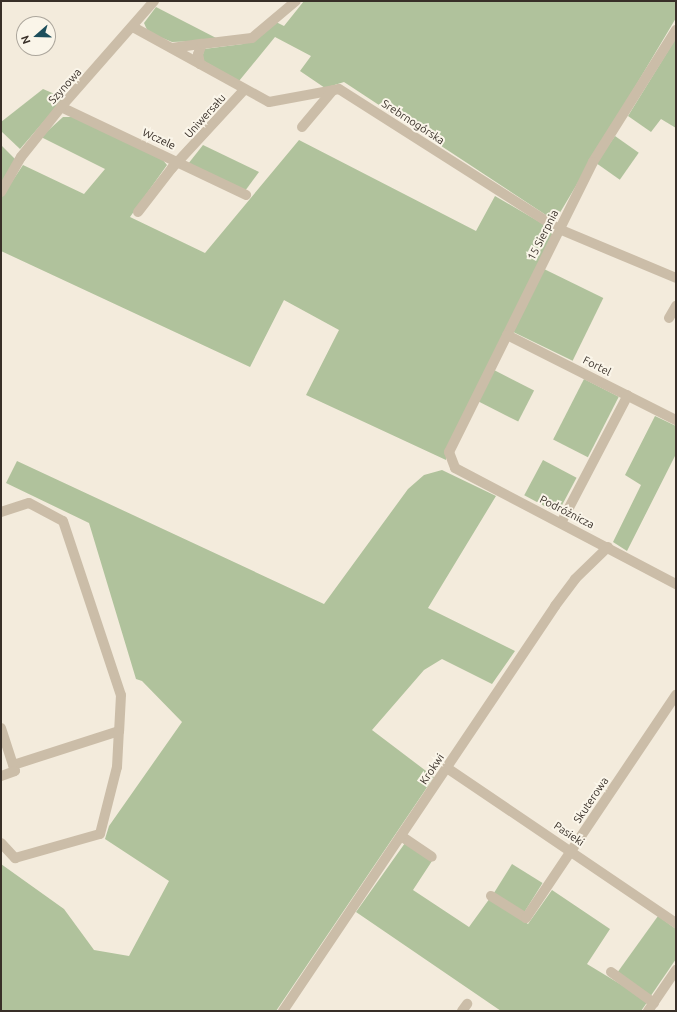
<!DOCTYPE html>
<html>
<head>
<meta charset="utf-8">
<style>
	body { margin:0 }
	#map { position:relative; width:677px; height:1012px; overflow:hidden; background:#f3ebdc; font-family:Ubuntu,sans-serif }
	div>[style] { position:absolute }
	[style*='--x'] { left:calc(var(--x)*1px); top:calc(var(--y)*1px); width:calc(var(--w)*1px); rotate:calc(var(--a)*1deg) }
	.green>* { inset:0; background:#b0c29c; transform-origin:0 0 }
	.minor>* { height:10px; margin:-5px; padding:0 5px; transform-origin:5px; border-radius:5px; background:#cbbda8 }
	span { translate:-50% -50%; white-space:nowrap; text-align:center; line-height:1.15; -webkit-text-stroke:4px #faf5e9; paint-order:stroke }
	.street-label { font-size:11px; color:#382f28 }
	.frame { position:absolute; inset:0; border:2px solid #382f28; pointer-events:none }
	.north { position:absolute; left:16px; top:16px; width:40px; height:40px; box-sizing:border-box; background:#faf5e9; border:1px solid #aca69c; border-radius:50%; rotate:250deg; font-size:11px; font-weight:700; line-height:16px; text-align:center; color:#382f28 }
	.north::after { content:''; display:block; margin:auto; width:14px; height:18px; background:#1c4e5b; clip-path:polygon(50% 0,100% 100%,50% 72%,0 100%) }
</style>
</head>
<body>
<div id="map">
	<div class="green">
		<div style="clip-path:polygon(304px 1px,676px 1px,676px 18px,555px 221px,344px 82px,325px 88px,300px 71px,311px 56px,275px 37px,239px 81px,202px 60px,204px 49px,243px 44px,276px 22px,284px 26px)"></div>
		<div style="clip-path:polygon(156px 7px,220px 40px,172px 42px,148px 32px,144px 23px)"></div>
		<div style="clip-path:polygon(676px 38px,676px 128px,661px 119px,651px 132px,628px 116px)"></div>
		<div style="clip-path:polygon(43px 89px,64px 98px,20px 149px,1px 131px,1px 122px)"></div>
		<div style="clip-path:polygon(63px 117px,75px 117px,162px 159px,167px 165px,130px 217px,205px 253px,299px 140px,476px 231px,495px 196px,555px 231px,446px 450px,446px 460px,306px 395px,339px 330px,284px 300px,250px 367px,1px 251px,1px 198px,23px 165px,84px 194px,105px 169px,41px 137px)"></div>
		<div style="left:615px;top:136px;width:29px;height:33px;rotate:35deg"></div>
		<div style="clip-path:polygon(1px 145px,16px 160px,1px 183px)"></div>
		<div style="clip-path:polygon(203px 145px,259px 172px,245px 191px,188px 164px)"></div>
		<div style="left:544px;top:269px;width:66px;height:70px;rotate:26deg"></div>
		<div style="left:494px;top:370px;width:45px;height:35px;rotate:27deg"></div>
		<div style="left:584px;top:379px;width:39px;height:68px;rotate:27deg"></div>
		<div style="clip-path:polygon(655px 416px,676px 426px,676px 454px,627px 551px,613px 542px,641px 485px,625px 475px)"></div>
		<div style="left:543px;top:460px;width:38px;height:40px;rotate:28deg"></div>
		<div style="clip-path:polygon(17px 461px,324px 604px,408px 489px,424px 475px,442px 470px,496px 496px,428px 608px,515px 651px,492px 684px,442px 659px,424px 670px,372px 730px,434px 777px,276px 1011px,1px 1011px,1px 864px,64px 909px,94px 950px,129px 956px,169px 881px,105px 839px,109px 826px,182px 722px,142px 681px,136px 679px,89px 523px,6px 483px)"></div>
		<div style="clip-path:polygon(405px 843px,432px 861px,413px 890px,469px 927px,490px 898px,528px 924px,552px 890px,610px 929px,587px 964px,648px 1001px,641px 1011px,501px 1011px,356px 912px)"></div>
		<div style="left:512px;top:864px;width:36px;height:35px;rotate:32deg"></div>
		<div style="clip-path:polygon(658px 916px,676px 929px,676px 959px,650px 997px,617px 973px)"></div>
	</div>
	<div class="minor">
		<div style="--x:133;--y:27;--w:155;--a:28.9"></div>
		<div style="--x:269;--y:102;--w:71;--a:-10.5"></div>
		<div style="--x:339;--y:89;--w:261;--a:32.5"></div>
		<div style="--x:559;--y:229;--w:127;--a:22.7"></div>
		<div style="--x:676;--y:30;--w:156;--a:122.2"></div>
		<div style="--x:593;--y:162;--w:324;--a:116.4"></div>
		<div style="--x:449;--y:452;--w:17;--a:69"></div>
		<div style="--x:455;--y:468;--w:250;--a:27.7"></div>
		<div style="--x:172;--y:48;--w:30;--a:-8"></div>
		<div style="--x:200;--y:64;--w:10;--a:-101"></div>
		<div style="--x:198;--y:54;--w:11;--a:-68"></div>
		<div style="--x:202;--y:44;--w:50;--a:-6.8"></div>
		<div style="--x:252;--y:38;--w:57;--a:-40.1"></div>
		<div style="--x:61;--y:107;--w:205;--a:25.4"></div>
		<div style="--x:302;--y:127;--w:48;--a:-50"></div>
		<div style="--x:1;--y:192;--w:40;--a:-60.3"></div>
		<div style="--x:21;--y:157;--w:64;--a:-51.3"></div>
		<div style="--x:61;--y:107;--w:141;--a:-48.7"></div>
		<div style="--x:138;--y:212;--w:56;--a:-52.3"></div>
		<div style="--x:172;--y:168;--w:106;--a:-47.3"></div>
		<div style="--x:669;--y:318;--w:14;--a:-60"></div>
		<div style="--x:507;--y:335;--w:189;--a:26.7"></div>
		<div style="--x:1;--y:512;--w:29;--a:-18"></div>
		<div style="--x:29;--y:503;--w:38;--a:28"></div>
		<div style="--x:63;--y:521;--w:183;--a:71.6"></div>
		<div style="--x:121;--y:695;--w:36;--a:93"></div>
		<div style="--x:119;--y:731;--w:111;--a:162.2"></div>
		<div style="--x:561;--y:523;--w:144;--a:-62.4"></div>
		<div style="--x:1;--y:728;--w:45;--a:72"></div>
		<div style="--x:15;--y:771;--w:15;--a:160"></div>
		<div style="--x:447;--y:768;--w:277;--a:34.1"></div>
		<div style="--x:401;--y:836;--w:37;--a:34"></div>
		<div style="--x:1;--y:843;--w:21;--a:47"></div>
		<div style="--x:15;--y:858;--w:88;--a:-15.8"></div>
		<div style="--x:100;--y:834;--w:69;--a:-75.8"></div>
		<div style="--x:117;--y:767;--w:36;--a:-87"></div>
		<div style="--x:491;--y:896;--w:41;--a:32.2"></div>
		<div style="--x:526;--y:918;--w:269;--a:-56.1"></div>
		<div style="--x:611;--y:972;--w:53;--a:35.8"></div>
		<div style="--x:283;--y:1011;--w:488;--a:-56.1"></div>
		<div style="--x:555;--y:606;--w:34;--a:-53"></div>
		<div style="--x:575;--y:579;--w:46;--a:-44.1"></div>
		<div style="--x:462;--y:1011;--w:9;--a:-54"></div>
		<div style="--x:648;--y:1011;--w:50;--a:-55.7"></div>
	</div>
	<div class="street-label">
		<span style="left:65px;top:86px;rotate:-48deg">Szynowa</span>
		<span style="left:205px;top:116px;rotate:-48deg">Uniwersału</span>
		<span style="left:413px;top:122px;rotate:33deg">Srebrnogórska</span>
		<span style="left:159px;top:139px;rotate:25deg">Wczele</span>
		<span style="left:543px;top:235px;rotate:-63deg">15 Sierpnia</span>
		<span style="left:597px;top:366px;rotate:27deg">Fortel</span>
		<span style="left:567px;top:512px;rotate:27deg">Podróżnicza</span>
		<span style="left:432px;top:769px;rotate:-56deg">Krokwi</span>
		<span style="left:591px;top:800px;rotate:-56deg">Skuterowa</span>
		<span style="left:569px;top:834px;rotate:34deg">Pasieki</span>
	</div>
	<div class="frame"></div>
	<div class="north">N</div>
</div>
</body>
</html>
